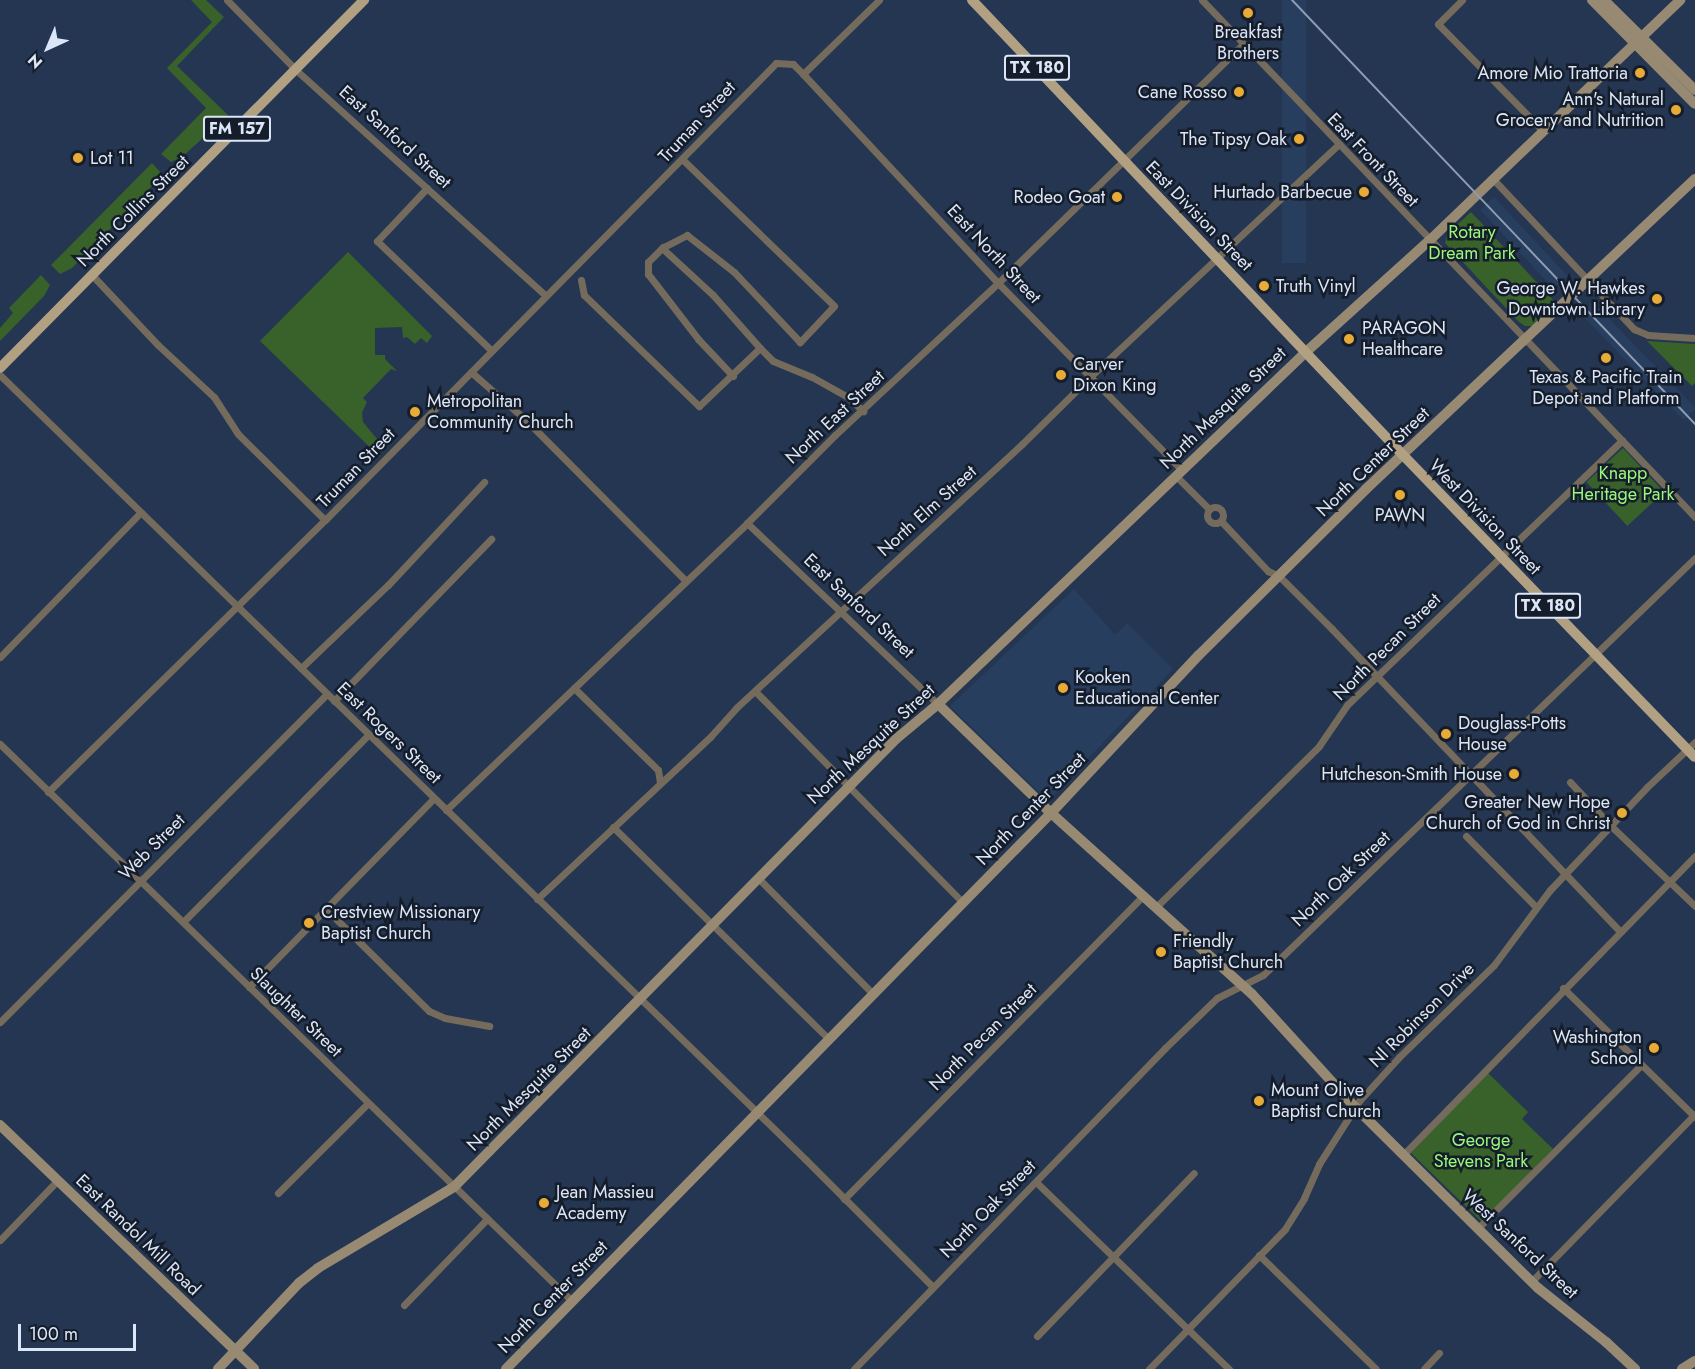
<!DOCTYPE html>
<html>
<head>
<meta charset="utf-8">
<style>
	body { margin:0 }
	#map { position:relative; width:1695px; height:1369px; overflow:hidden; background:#243651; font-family:Jost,sans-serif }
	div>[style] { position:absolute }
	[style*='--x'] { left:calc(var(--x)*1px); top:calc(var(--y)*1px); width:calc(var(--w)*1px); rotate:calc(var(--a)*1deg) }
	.built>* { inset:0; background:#283e5f; transform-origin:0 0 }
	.green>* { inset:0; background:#39622b; transform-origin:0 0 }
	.street>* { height:7px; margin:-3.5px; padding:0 3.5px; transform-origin:3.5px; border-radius:3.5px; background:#746b5d }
	.street>.ring { margin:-3.5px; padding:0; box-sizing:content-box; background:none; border:7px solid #746b5d; border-radius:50% }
	.secondary>* { height:10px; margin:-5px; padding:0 5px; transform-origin:5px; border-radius:5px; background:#978972 }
	.primary>* { height:10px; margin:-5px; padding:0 5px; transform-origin:5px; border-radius:5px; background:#b2a083 }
	.rail>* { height:2px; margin:-1px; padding:0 1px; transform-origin:1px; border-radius:1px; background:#8f9db2 }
	.dots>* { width:16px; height:16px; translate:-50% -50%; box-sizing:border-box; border:3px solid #151d2a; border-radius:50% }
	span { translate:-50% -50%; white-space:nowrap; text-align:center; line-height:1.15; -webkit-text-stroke:5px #151d2a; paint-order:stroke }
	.shield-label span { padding:2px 4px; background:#151d2a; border:2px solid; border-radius:4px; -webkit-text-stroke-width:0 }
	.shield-label { font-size:16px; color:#dbe6f8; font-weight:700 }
	.poi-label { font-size:18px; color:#dbe6f8 }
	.right { translate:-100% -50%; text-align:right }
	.left { translate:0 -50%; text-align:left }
	.street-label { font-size:18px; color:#dbe6f8 }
	.park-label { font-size:18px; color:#9af87c }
	.north { position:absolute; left:18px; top:18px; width:60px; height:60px; -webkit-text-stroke:4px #151d2a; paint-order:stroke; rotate:224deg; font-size:16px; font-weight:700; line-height:24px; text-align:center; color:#dbe6f8 }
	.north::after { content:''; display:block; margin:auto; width:21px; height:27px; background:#dbe6f8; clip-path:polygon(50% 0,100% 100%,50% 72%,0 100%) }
	.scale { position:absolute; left:18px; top:1324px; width:118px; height:27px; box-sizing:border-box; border:3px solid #dbe6f8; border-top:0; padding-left:8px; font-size:18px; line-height:21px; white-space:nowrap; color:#dbe6f8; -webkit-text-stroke:4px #151d2a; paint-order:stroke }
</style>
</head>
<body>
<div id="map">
	<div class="built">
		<div style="left:1282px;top:0;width:24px;height:263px"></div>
		<div style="left:1494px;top:197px;width:108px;height:19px;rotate:47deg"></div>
		<div style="left:1593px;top:302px;width:148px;height:17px;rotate:46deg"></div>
		<div style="clip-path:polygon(1074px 589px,1115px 635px,1127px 623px,1173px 669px,1048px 801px,950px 706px)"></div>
	</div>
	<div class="green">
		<div style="clip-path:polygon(191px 0,206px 0,224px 17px,177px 66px,228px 115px,182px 157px,171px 162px,161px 154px,206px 108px,167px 68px,212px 22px)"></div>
		<div style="clip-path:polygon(152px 163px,161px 173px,154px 184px,72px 268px,60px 274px,51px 265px)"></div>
		<div style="clip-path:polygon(1471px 212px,1557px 304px,1533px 326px,1525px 326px,1519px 322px,1445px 243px,1448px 233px)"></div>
		<div style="clip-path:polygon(348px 252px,432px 336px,427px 343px,421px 338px,415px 344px,407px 337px,403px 338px,402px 327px,375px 328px,375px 355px,385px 355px,385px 359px,397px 371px,391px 369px,363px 398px,367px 402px,362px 413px,363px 422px,382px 445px,380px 457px,260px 341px)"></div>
		<div style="clip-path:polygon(41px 275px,50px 285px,44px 296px,0 341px,0 328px,13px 313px,9px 308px)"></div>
		<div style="clip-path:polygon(1647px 341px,1695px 344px,1695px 383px,1692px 386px)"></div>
		<div style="left:1623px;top:448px;width:60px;height:50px;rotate:47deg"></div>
		<div style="clip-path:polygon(1488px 1073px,1528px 1112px,1522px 1119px,1553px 1149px,1482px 1222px,1411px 1153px)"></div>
	</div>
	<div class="street">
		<div style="--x:227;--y:0;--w:98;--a:45.4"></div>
		<div style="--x:296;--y:70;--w:336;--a:42.1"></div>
		<div style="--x:1202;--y:0;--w:714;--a:46.36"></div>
		<div style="--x:1462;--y:0;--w:34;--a:135"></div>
		<div style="--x:1438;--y:24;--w:150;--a:45.5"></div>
		<div style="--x:803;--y:74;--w:106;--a:-44.2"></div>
		<div style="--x:682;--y:159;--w:211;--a:44"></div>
		<div style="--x:834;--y:306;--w:50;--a:133.4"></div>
		<div style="--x:800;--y:342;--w:96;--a:-133.3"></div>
		<div style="--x:734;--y:272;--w:60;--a:-141.8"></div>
		<div style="--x:687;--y:235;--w:27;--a:153"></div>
		<div style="--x:663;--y:247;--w:21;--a:135"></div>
		<div style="--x:648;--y:262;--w:12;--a:90"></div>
		<div style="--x:648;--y:274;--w:82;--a:52.4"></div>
		<div style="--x:698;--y:339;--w:51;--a:46.6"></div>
		<div style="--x:1493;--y:179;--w:206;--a:46.8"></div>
		<div style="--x:1634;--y:329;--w:15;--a:23"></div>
		<div style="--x:1648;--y:335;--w:47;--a:3.7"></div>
		<div style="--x:427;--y:188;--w:73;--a:133.3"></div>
		<div style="--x:377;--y:241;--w:158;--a:43.7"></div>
		<div style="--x:662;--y:248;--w:69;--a:42.7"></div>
		<div style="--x:713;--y:295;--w:71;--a:48.4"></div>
		<div style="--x:92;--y:275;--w:96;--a:46.7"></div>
		<div style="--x:158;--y:345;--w:76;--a:42.9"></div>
		<div style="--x:214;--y:397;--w:44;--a:57"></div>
		<div style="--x:238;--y:434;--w:122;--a:44.7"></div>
		<div style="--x:581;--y:280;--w:15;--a:79"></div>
		<div style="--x:584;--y:295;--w:160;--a:44"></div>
		<div style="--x:699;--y:406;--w:84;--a:-43.6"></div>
		<div style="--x:760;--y:348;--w:18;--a:45"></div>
		<div style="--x:773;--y:361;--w:42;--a:22.3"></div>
		<div style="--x:812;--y:377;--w:41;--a:29.1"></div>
		<div style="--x:848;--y:397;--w:21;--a:43"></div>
		<div style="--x:471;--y:372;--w:73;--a:41.1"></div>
		<div style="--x:526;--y:420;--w:227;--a:45.2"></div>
		<div style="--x:0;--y:375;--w:1124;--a:44.24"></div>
		<div style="--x:805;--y:1159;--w:181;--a:45"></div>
		<div style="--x:1176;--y:476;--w:47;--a:45"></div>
		<div class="ring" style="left:1207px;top:507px;width:9px;height:9px"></div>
		<div style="--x:1221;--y:521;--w:69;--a:46.8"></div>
		<div style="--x:1268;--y:571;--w:12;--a:24"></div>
		<div style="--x:1279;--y:576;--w:75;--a:45"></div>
		<div style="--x:1332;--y:629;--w:417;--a:46.4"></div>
		<div style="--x:747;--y:523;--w:263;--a:43.5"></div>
		<div style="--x:0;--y:657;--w:202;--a:-45.8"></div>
		<div style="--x:301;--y:668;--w:120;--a:-43.7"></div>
		<div style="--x:388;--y:585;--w:141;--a:-47"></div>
		<div style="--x:574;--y:688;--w:117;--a:44.3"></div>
		<div style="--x:658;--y:770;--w:13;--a:81"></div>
		<div style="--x:755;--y:691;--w:297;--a:45.5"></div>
		<div style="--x:334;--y:701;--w:226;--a:-45.9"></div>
		<div style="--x:0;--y:744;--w:798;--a:44.24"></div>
		<div style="--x:1570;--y:782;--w:60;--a:47"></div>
		<div style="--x:1611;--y:826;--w:116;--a:43.6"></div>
		<div style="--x:48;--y:792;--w:388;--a:-44.5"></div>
		<div style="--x:325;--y:520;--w:642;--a:-45.38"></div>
		<div style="--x:776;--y:63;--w:17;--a:3"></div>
		<div style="--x:793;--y:64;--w:14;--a:45"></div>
		<div style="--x:803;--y:74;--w:286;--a:47"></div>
		<div style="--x:998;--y:283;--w:262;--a:45.5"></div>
		<div style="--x:446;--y:810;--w:416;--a:-43.6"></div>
		<div style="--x:747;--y:523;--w:124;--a:-45"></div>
		<div style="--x:835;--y:435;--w:223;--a:-43"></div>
		<div style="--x:998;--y:283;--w:342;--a:-44.3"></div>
		<div style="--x:613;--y:827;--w:303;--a:44.5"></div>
		<div style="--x:1466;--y:836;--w:100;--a:45.4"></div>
		<div style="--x:758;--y:878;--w:163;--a:45.2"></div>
		<div style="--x:537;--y:899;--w:238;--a:-43.1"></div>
		<div style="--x:711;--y:736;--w:38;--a:-48"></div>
		<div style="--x:736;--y:708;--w:389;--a:-42.7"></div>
		<div style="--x:1022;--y:444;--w:98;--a:-44.6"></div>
		<div style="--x:1092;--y:375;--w:337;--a:-43.1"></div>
		<div style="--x:1156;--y:907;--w:229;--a:-44.6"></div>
		<div style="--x:1319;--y:746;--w:50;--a:-55.7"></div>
		<div style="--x:1347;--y:705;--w:382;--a:-43.9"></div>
		<div style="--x:325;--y:908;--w:146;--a:44.7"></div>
		<div style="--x:429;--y:1011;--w:17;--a:24"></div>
		<div style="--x:445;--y:1018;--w:45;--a:10.3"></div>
		<div style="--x:183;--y:922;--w:264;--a:-45.3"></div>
		<div style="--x:249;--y:987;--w:264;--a:-45.6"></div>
		<div style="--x:1563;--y:988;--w:185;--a:44.3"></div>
		<div style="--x:0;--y:1022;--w:463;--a:-45.1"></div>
		<div style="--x:1403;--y:1155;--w:418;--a:-45.7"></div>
		<div style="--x:1036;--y:1182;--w:269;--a:44.1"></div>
		<div style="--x:278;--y:1193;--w:127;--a:-45"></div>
		<div style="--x:844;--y:1199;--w:427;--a:-45.4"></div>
		<div style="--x:1478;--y:1228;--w:231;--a:-45"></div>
		<div style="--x:0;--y:1240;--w:82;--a:-46"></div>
		<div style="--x:1259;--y:1255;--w:163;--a:44.3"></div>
		<div style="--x:1532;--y:1281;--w:233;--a:-45.7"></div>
		<div style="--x:404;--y:1305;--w:120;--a:-46"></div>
		<div style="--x:1037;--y:1336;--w:226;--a:-46.1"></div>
		<div style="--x:854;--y:1369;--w:447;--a:-45.9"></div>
		<div style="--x:1165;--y:1048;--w:72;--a:-43.9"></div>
		<div style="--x:1217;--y:998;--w:51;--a:-26.6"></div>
		<div style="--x:1263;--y:975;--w:600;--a:-43.99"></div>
		<div style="--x:1149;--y:1369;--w:195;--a:-45.8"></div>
		<div style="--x:1285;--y:1229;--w:36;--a:-58"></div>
		<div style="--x:1304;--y:1198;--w:37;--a:-66"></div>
		<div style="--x:1319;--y:1164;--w:76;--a:-57.4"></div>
		<div style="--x:1360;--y:1100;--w:58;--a:-47.8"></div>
		<div style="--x:1399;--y:1057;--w:132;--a:-44.1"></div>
		<div style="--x:1494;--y:965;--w:94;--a:-53.3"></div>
		<div style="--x:1550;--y:890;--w:141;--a:-46.7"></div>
		<div style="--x:1647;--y:787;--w:66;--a:-43.2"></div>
		<div style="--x:1424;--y:1369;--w:22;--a:-47"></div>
	</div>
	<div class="secondary">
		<div style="--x:1592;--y:0;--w:146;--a:45.3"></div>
		<div style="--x:1604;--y:0;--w:128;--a:44.7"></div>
		<div style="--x:938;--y:704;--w:157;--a:44"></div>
		<div style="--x:1051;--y:813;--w:270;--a:42"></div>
		<div style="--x:1252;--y:994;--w:153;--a:47.7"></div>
		<div style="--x:1355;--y:1107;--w:257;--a:44.7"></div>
		<div style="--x:1538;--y:1288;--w:87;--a:38.5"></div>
		<div style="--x:1606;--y:1342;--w:40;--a:43"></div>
		<div style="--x:0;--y:1125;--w:352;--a:43.8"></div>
		<div style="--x:218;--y:1369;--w:118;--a:-46.7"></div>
		<div style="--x:299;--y:1283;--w:24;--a:-38"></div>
		<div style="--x:318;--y:1268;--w:158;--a:-30.8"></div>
		<div style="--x:454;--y:1187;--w:629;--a:-45.39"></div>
		<div style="--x:896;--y:739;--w:55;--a:-39.8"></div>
		<div style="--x:938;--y:704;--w:509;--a:-43.73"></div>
		<div style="--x:1306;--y:352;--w:167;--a:-42.1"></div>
		<div style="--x:1430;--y:240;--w:347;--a:-43.8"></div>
		<div style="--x:506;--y:1369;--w:779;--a:-45.57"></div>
		<div style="--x:1051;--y:813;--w:216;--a:-46.9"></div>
		<div style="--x:1199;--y:655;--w:235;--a:-44.8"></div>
		<div style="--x:1366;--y:489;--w:452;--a:-43.3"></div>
		<div style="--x:1682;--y:1369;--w:15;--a:-32"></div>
	</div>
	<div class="primary">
		<div style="--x:972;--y:0;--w:625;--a:46.56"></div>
		<div style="--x:1402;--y:454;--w:421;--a:46"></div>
		<div style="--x:0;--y:368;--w:518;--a:-45.31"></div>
	</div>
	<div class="rail">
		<div style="--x:1292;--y:0;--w:585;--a:46.45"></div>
	</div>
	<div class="dots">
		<div style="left:1248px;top:13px;background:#e9ab38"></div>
		<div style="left:1640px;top:73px;background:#e9ab38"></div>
		<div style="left:1239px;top:92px;background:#e9ab38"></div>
		<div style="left:1676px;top:110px;background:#e9ab38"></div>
		<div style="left:1299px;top:139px;background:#e9ab38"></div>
		<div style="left:78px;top:158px;background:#e9ab38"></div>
		<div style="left:1364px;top:192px;background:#e9ab38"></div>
		<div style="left:1117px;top:197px;background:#e9ab38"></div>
		<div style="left:1264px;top:286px;background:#e9ab38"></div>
		<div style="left:1657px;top:299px;background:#e9ab38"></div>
		<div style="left:1349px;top:339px;background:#e9ab38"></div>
		<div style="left:1606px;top:358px;background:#e9ab38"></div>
		<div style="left:1061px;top:375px;background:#e9ab38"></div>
		<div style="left:415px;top:412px;background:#e9ab38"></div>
		<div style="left:1400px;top:495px;background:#e9ab38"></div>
		<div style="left:1063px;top:688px;background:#e9ab38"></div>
		<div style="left:1446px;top:734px;background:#e9ab38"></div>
		<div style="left:1514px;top:774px;background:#e9ab38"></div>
		<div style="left:1622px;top:813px;background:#e9ab38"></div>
		<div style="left:309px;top:923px;background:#e9ab38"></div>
		<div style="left:1161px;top:952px;background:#e9ab38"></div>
		<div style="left:1654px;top:1048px;background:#e9ab38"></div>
		<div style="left:1259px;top:1101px;background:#e9ab38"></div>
		<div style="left:544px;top:1203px;background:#e9ab38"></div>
	</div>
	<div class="shield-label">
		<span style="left:1037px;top:68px">TX 180</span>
		<span style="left:237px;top:129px">FM 157</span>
		<span style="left:1548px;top:606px">TX 180</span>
	</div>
	<div class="poi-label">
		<span style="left:1248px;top:43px">Breakfast<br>Brothers</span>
		<span class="right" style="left:1628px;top:73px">Amore Mio Trattoria</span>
		<span class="right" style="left:1227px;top:92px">Cane Rosso</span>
		<span class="right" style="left:1664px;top:110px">Ann's Natural<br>Grocery and Nutrition</span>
		<span class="right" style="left:1287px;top:139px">The Tipsy Oak</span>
		<span class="left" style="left:90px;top:158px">Lot 11</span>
		<span class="right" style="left:1352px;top:192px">Hurtado Barbecue</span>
		<span class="right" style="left:1105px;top:197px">Rodeo Goat</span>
		<span class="left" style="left:1276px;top:286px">Truth Vinyl</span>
		<span class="right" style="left:1645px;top:299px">George W. Hawkes<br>Downtown Library</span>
		<span class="left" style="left:1362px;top:339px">PARAGON<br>Healthcare</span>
		<span class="left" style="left:1073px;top:375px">Carver<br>Dixon King</span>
		<span style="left:1606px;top:388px">Texas &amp; Pacific Train<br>Depot and Platform</span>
		<span class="left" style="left:427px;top:412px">Metropolitan<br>Community Church</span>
		<span style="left:1400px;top:515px">PAWN</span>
		<span class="left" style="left:1075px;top:688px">Kooken<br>Educational Center</span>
		<span class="left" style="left:1458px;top:734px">Douglass-Potts<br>House</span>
		<span class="right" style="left:1502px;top:774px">Hutcheson-Smith House</span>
		<span class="right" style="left:1610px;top:813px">Greater New Hope<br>Church of God in Christ</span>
		<span class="left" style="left:321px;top:923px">Crestview Missionary<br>Baptist Church</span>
		<span class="left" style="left:1173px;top:952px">Friendly<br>Baptist Church</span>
		<span class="right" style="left:1642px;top:1048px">Washington<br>School</span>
		<span class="left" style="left:1271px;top:1101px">Mount Olive<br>Baptist Church</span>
		<span class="left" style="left:556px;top:1203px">Jean Massieu<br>Academy</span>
	</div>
	<div class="street-label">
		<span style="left:697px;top:122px;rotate:-47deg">Truman Street</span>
		<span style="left:395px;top:137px;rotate:42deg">East Sanford Street</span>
		<span style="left:1373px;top:160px;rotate:46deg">East Front Street</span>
		<span style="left:133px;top:211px;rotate:-45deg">North Collins Street</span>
		<span style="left:1199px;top:216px;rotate:46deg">East Division Street</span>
		<span style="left:994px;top:254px;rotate:47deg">East North Street</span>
		<span style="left:1223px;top:408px;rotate:-44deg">North Mesquite Street</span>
		<span style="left:835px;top:417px;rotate:-43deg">North East Street</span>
		<span style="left:1373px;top:462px;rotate:-44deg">North Center Street</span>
		<span style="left:356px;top:468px;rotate:-46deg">Truman Street</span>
		<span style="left:927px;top:511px;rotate:-42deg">North Elm Street</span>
		<span style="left:1485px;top:517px;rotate:46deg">West Division Street</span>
		<span style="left:859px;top:606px;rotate:43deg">East Sanford Street</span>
		<span style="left:1387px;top:647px;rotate:-45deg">North Pecan Street</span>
		<span style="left:389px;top:733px;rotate:44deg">East Rogers Street</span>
		<span style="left:871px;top:744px;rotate:-43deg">North Mesquite Street</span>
		<span style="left:1031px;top:809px;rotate:-46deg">North Center Street</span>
		<span style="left:152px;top:847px;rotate:-45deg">Web Street</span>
		<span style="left:1341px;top:879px;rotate:-44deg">North Oak Street</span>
		<span style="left:296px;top:1012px;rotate:44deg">Slaughter Street</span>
		<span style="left:1422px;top:1015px;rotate:-45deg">Nl Robinson Drive</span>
		<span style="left:983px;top:1037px;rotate:-45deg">North Pecan Street</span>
		<span style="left:529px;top:1089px;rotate:-45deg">North Mesquite Street</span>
		<span style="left:988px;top:1209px;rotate:-46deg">North Oak Street</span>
		<span style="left:138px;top:1235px;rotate:44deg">East Randol Mill Road</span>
		<span style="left:1520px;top:1244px;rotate:43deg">West Sanford Street</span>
		<span style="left:553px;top:1297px;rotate:-46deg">North Center Street</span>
	</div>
	<div class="park-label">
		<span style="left:1472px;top:243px">Rotary<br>Dream Park</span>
		<span style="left:1623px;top:484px">Knapp<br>Heritage Park</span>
		<span style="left:1481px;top:1151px">George<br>Stevens Park</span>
	</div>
	<div class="north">N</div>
	<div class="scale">100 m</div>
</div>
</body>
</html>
